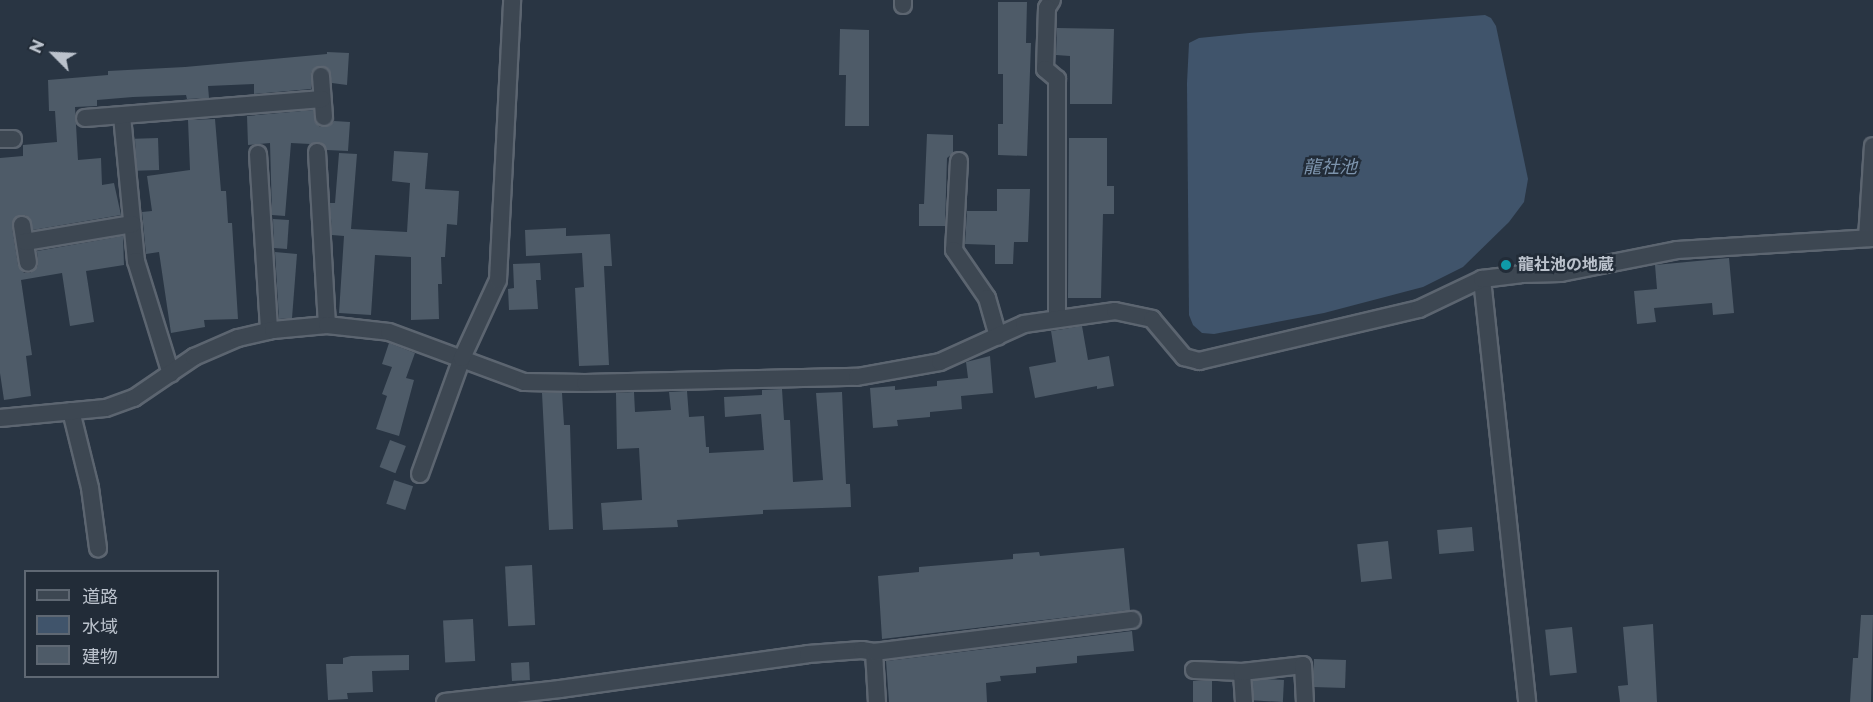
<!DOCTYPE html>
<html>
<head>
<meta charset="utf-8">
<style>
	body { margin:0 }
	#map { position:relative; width:1873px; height:702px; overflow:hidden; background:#293543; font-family:Montserrat,"Noto Sans JP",sans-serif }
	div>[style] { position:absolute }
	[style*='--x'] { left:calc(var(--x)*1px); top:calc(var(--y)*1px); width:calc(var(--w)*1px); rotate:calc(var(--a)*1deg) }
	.water>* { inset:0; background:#40546b }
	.building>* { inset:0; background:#4e5b68; transform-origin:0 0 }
	.roads { filter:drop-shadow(2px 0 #5c6570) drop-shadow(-2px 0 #5c6570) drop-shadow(0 2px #5c6570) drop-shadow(0 -2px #5c6570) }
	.street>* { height:16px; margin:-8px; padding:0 8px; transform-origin:8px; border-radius:8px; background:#3d4752 }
	.dots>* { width:16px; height:16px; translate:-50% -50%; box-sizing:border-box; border:3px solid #222c38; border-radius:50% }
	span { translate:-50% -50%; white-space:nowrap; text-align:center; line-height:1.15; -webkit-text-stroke:5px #222c38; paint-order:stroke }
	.poi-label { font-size:16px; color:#bbc2cc; font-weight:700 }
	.left { translate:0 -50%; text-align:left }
	.water-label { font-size:18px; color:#7d94ad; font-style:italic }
	.legend { position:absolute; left:24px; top:570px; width:195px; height:108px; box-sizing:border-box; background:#222c38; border:2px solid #5f6873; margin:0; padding:8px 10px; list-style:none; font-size:18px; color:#bbc2cc }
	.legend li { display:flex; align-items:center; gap:12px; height:30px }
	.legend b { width:30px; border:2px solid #5f6873 }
	.north { position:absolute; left:24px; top:24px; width:60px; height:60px; -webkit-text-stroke:4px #222c38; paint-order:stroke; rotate:294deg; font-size:16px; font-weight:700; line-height:24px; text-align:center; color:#bbc2cc }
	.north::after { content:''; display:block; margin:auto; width:21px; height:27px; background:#bbc2cc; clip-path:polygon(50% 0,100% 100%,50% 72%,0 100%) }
</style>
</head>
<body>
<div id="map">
	<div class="water">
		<div style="clip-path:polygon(1485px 15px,1491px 18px,1496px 26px,1528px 179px,1524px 202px,1509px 222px,1463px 267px,1423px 287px,1324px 313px,1214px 334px,1202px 333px,1193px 325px,1189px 315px,1187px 83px,1189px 43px,1199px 38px,1249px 33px)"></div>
	</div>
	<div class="building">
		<div style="clip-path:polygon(998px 2px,1027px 2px,1026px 43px,1031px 43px,1027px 156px,998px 155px,998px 124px,1003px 124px,1003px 74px,998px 74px)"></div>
		<div style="clip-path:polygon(1057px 28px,1114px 29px,1112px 104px,1070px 104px,1070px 56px,1056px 55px)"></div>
		<div style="clip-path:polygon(840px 29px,869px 30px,869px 126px,845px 126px,846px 75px,839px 75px)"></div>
		<div style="clip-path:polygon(327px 52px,349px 53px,347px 85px,332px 83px,329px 70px,320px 66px,311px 72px,311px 89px,254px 94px,254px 84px,208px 86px,209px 98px,187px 99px,186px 95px,133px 97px,97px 100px,97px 106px,75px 107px,78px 160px,101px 158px,102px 185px,114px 183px,121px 215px,33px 230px,30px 218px,25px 215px,16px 217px,12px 227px,18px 265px,24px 273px,30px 273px,38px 266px,37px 251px,123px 236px,124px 265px,86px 271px,94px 322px,70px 326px,62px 273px,21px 280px,32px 355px,26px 356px,31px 396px,4px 400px,0 373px,0 158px,23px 156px,23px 145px,57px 142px,55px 111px,49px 111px,48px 80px,108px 75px,108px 71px,185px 67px,327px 54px)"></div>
		<div style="clip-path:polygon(313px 110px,315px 122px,320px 127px,329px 126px,334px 121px,350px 122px,348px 151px,327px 150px,322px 143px,317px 142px,310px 144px,291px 143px,285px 216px,272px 215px,270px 143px,248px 145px,247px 116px)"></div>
		<div style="clip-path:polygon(215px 119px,221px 191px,226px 191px,228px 223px,232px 223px,238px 319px,204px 320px,205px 327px,171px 333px,159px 252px,146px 254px,142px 212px,152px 211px,147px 176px,190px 170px,188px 120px)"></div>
		<div style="clip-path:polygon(927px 134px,953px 135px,953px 153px,947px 158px,945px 226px,919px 226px,919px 204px,924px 204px)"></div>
		<div style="left:158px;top:138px;width:32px;height:23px;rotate:88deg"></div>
		<div style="clip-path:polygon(1069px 138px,1107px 138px,1107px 186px,1114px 186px,1114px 214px,1103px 214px,1101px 298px,1068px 298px)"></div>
		<div style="clip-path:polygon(394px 151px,428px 153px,425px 189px,459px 191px,457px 225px,447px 224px,445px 257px,441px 257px,442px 284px,438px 284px,439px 319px,411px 320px,411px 257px,375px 255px,371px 315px,339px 313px,344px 236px,332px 235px,330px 203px,335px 203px,339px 153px,357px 154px,351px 229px,407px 232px,410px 183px,392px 181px)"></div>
		<div style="clip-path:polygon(997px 189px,1030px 189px,1028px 242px,1014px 242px,1013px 264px,995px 264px,995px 245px,965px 244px,967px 211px,997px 211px)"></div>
		<div style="clip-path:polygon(273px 219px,289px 220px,287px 249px,274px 248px)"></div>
		<div style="clip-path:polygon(566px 228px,566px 236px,610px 234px,612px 266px,604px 266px,609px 365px,579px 366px,575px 288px,584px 287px,582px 253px,526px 256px,525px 230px)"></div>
		<div style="clip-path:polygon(275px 252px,297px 254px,292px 318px,279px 319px)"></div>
		<div style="clip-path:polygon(1729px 258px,1734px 313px,1713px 315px,1712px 303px,1654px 308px,1656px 322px,1637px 324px,1634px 291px,1657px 289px,1655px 265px)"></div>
		<div style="clip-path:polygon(540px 263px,541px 280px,536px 280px,538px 309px,509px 310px,508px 289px,514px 288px,513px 264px)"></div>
		<div style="clip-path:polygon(1082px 326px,1088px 360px,1109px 356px,1114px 386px,1097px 389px,1097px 386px,1035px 398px,1029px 367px,1056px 362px,1051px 331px)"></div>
		<div style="clip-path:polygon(389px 343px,415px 353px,406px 378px,414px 380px,399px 436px,376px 429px,387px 396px,382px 394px,392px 367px,382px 364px)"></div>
		<div style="clip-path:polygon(990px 356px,993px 393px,961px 396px,962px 409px,930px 412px,930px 417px,897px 420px,898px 426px,873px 428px,870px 388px,895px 386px,895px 390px,937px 386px,937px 381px,968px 378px,966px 362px)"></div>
		<div style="clip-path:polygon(782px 389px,784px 420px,790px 420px,793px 482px,823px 480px,816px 393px,842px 392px,846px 484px,850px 484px,851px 507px,763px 510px,763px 514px,677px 520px,678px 527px,603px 530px,601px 503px,642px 500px,639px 448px,617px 449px,616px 393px,634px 392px,635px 412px,671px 410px,669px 392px,687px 391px,689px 417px,704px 416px,706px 447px,709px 447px,709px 453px,764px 450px,761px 414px,725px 417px,724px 397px,762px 395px,762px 390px)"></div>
		<div style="clip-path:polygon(542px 393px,562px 393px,564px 425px,570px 425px,573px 529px,549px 530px)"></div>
		<div style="left:390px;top:440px;width:17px;height:29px;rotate:21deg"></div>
		<div style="left:394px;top:480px;width:20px;height:25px;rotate:18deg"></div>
		<div style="left:1472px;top:527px;width:24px;height:35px;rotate:85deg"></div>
		<div style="left:1388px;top:541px;width:38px;height:31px;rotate:84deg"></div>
		<div style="clip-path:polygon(1124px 548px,1130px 610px,882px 639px,878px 576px,919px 572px,919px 567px,1013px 559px,1013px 554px,1039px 552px,1040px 556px)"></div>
		<div style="left:532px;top:565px;width:60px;height:27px;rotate:87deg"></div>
		<div style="clip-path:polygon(1861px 615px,1873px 615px,1871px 702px,1850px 702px,1853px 658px,1858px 658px)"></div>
		<div style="left:473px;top:619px;width:42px;height:30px;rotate:87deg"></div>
		<div style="clip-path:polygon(1653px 624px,1657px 702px,1620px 702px,1618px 686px,1628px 685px,1623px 627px)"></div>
		<div style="left:1572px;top:627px;width:46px;height:27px;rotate:84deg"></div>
		<div style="clip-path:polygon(1132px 631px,1134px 651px,1077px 656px,1077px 663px,1036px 667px,1036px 673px,1000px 676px,1001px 681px,986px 683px,987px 702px,889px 702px,886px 661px)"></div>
		<div style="clip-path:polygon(409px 655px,409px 670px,372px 671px,373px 692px,347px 693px,348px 699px,328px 700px,326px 664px,343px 664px,343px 658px,351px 656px)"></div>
		<div style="left:1314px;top:659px;width:32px;height:28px;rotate:2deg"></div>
		<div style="left:529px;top:662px;width:18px;height:18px;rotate:87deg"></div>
		<div style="left:1284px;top:680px;width:22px;height:31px;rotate:93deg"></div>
		<div style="left:1193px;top:681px;width:19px;height:21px"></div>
	</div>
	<div class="roads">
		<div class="street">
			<div style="--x:903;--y:0;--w:5;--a:90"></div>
			<div style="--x:1052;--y:0;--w:9;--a:122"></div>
			<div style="--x:1047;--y:8;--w:61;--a:91.9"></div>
			<div style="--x:1045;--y:69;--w:16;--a:40"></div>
			<div style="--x:1057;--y:79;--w:240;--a:90"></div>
			<div style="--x:321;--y:76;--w:41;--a:85.8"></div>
			<div style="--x:122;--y:116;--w:146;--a:84.5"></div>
			<div style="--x:136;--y:261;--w:118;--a:72.8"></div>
			<div style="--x:85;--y:118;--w:238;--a:-4.6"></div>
			<div style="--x:0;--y:139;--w:13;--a:0"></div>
			<div style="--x:317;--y:152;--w:173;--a:86.7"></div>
			<div style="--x:258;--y:154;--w:177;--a:86.4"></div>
			<div style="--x:959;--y:161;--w:89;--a:93.2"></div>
			<div style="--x:954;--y:250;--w:58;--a:55.5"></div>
			<div style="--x:987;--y:298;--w:40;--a:74"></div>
			<div style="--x:22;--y:225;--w:38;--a:81"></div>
			<div style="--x:1867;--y:238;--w:92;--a:-86.3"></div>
			<div style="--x:25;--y:242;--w:109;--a:-9.5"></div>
			<div style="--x:1482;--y:279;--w:425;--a:83.9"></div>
			<div style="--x:71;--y:411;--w:79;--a:76.1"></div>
			<div style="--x:90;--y:488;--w:61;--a:82.4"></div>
			<div style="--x:0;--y:418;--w:106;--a:-5.4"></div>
			<div style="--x:106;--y:408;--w:30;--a:-20"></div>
			<div style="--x:134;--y:398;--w:73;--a:-34.3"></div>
			<div style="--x:194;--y:357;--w:48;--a:-23.4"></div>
			<div style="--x:238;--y:338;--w:36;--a:-13"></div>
			<div style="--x:273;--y:330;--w:54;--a:-5.3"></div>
			<div style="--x:327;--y:325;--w:62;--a:6.4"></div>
			<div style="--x:389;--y:332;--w:144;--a:20.3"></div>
			<div style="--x:524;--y:382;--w:61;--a:0.9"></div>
			<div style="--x:585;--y:383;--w:272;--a:-1.3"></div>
			<div style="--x:857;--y:377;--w:84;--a:-10.2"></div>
			<div style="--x:940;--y:362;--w:92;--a:-24.3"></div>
			<div style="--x:1024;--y:324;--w:92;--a:-8.1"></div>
			<div style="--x:1115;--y:311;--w:38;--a:12"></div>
			<div style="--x:1152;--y:319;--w:50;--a:49.9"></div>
			<div style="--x:1184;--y:357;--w:16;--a:15"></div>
			<div style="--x:1199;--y:361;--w:226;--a:-13.3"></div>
			<div style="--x:1419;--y:309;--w:70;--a:-25.5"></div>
			<div style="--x:1482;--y:279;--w:39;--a:-7"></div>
			<div style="--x:1521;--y:274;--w:40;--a:-1.4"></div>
			<div style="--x:1561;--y:273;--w:118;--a:-11.2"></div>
			<div style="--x:1677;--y:250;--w:196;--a:-3.5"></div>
			<div style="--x:420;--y:474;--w:123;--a:-70.1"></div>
			<div style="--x:462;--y:358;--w:86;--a:-65.2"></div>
			<div style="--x:498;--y:280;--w:280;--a:-87.1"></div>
			<div style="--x:874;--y:652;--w:50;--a:86.6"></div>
			<div style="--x:1194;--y:670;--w:48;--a:2.4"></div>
			<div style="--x:445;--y:702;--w:116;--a:-6.4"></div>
			<div style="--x:560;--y:689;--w:250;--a:-8"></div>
			<div style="--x:808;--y:654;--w:54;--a:-4.2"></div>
			<div style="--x:862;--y:650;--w:12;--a:9"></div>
			<div style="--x:874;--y:652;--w:260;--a:-7.1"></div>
			<div style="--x:1244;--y:702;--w:30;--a:-94"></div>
			<div style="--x:1242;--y:672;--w:61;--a:-6.5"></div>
			<div style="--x:1303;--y:665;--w:37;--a:87"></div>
		</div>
	</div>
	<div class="dots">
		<div style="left:1506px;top:265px;background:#0f9aa8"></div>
	</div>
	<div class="poi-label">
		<span class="left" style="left:1518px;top:265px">龍社池の地蔵</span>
	</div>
	<div class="water-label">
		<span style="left:1330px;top:167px">龍社池</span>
	</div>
	<ul class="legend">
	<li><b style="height:8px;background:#3d4752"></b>道路</li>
	<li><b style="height:16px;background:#40546b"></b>水域</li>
	<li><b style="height:16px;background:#4e5b68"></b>建物</li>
	</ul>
	<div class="north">N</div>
</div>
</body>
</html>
